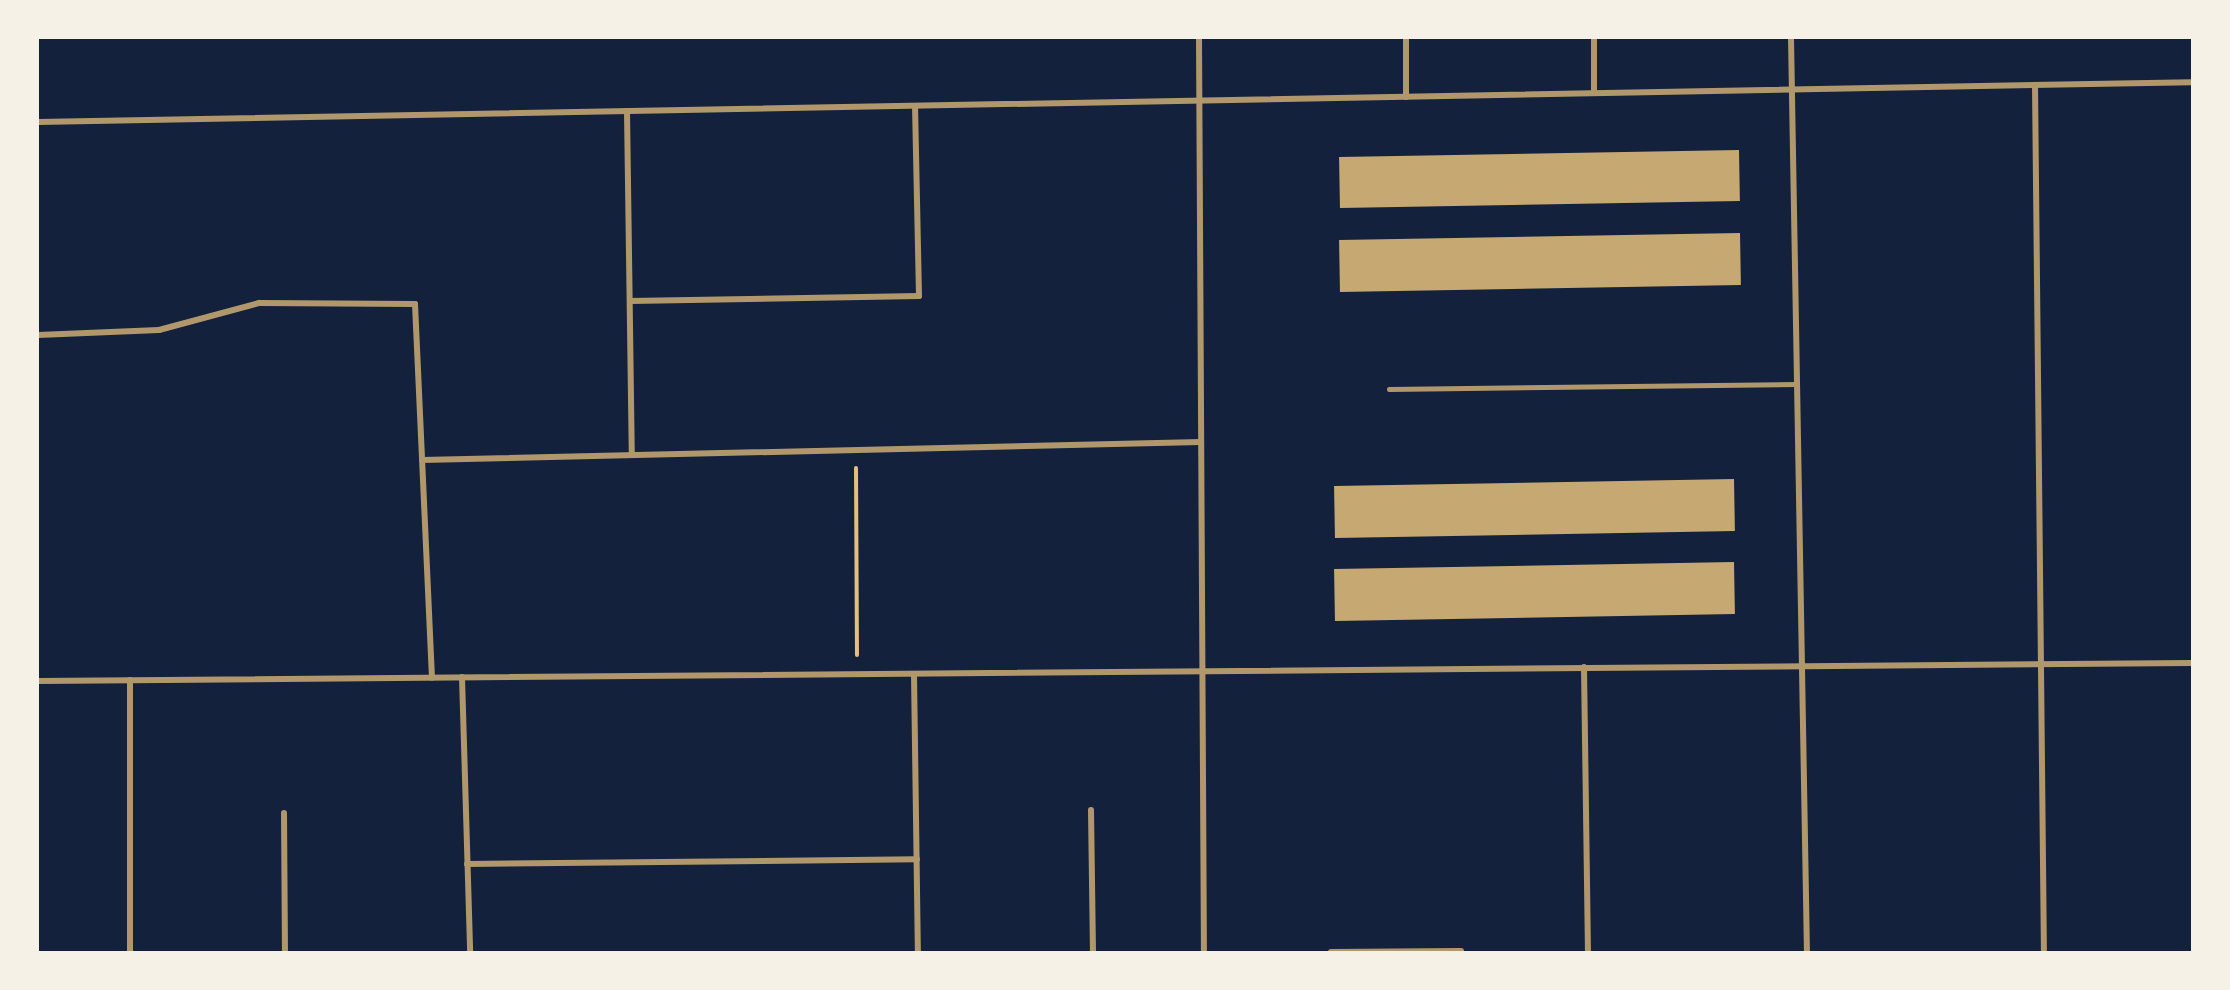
<!DOCTYPE html>
<html>
<head>
<meta charset="utf-8">
<style>
	body { margin:0 }
	#map { position:relative; width:2230px; height:990px; overflow:hidden; background:#14213d; font-family:"Times New Roman",serif }
	div>[style] { position:absolute }
	[style*='--x'] { left:calc(var(--x)*1px); top:calc(var(--y)*1px); width:calc(var(--w)*1px); rotate:calc(var(--a)*1deg) }
	.building>* { inset:0; background:#c6a872; transform-origin:0 0 }
	.path>* { height:4px; margin:-2px; padding:0 2px; transform-origin:2px; border-radius:2px; background:#e5c07b }
	.service>* { height:4.5px; margin:-2.25px; padding:0 2.25px; transform-origin:2.25px; border-radius:2.25px; background:#b1986c }
	.minor>* { height:6px; margin:-3px; padding:0 3px; transform-origin:3px; border-radius:3px; background:#b1986c }
	span { translate:-50% -50%; white-space:nowrap; text-align:center; line-height:1.15; -webkit-text-stroke:4.5px #f6f1e7; paint-order:stroke }
	.frame { position:absolute; inset:0; border:39px solid #f6f1e7; pointer-events:none }
</style>
</head>
<body>
<div id="map">
	<div class="building">
		<div style="left:1739px;top:150px;width:51px;height:400px;rotate:89deg"></div>
		<div style="left:1740px;top:233px;width:52px;height:401px;rotate:89deg"></div>
		<div style="left:1734px;top:479px;width:52px;height:400px;rotate:89deg"></div>
		<div style="left:1734px;top:562px;width:52px;height:400px;rotate:89deg"></div>
	</div>
	<div class="path">
		<div style="--x:856;--y:468;--w:187;--a:89.7"></div>
	</div>
	<div class="service">
		<div style="--x:1389;--y:389;--w:408;--a:-0.7"></div>
	</div>
	<div class="minor">
		<div style="--x:1199;--y:38;--w:914;--a:89.69"></div>
		<div style="--x:1406;--y:38;--w:59;--a:90"></div>
		<div style="--x:1594;--y:38;--w:55;--a:90"></div>
		<div style="--x:1791;--y:38;--w:914;--a:89"></div>
		<div style="--x:2035;--y:85;--w:867;--a:89.41"></div>
		<div style="--x:627;--y:111;--w:342;--a:89.2"></div>
		<div style="--x:38;--y:122;--w:2154;--a:-1.06"></div>
		<div style="--x:630;--y:301;--w:289;--a:-1"></div>
		<div style="--x:919;--y:296;--w:190;--a:-91.2"></div>
		<div style="--x:38;--y:335;--w:121;--a:-2.4"></div>
		<div style="--x:159;--y:330;--w:104;--a:-15.1"></div>
		<div style="--x:259;--y:303;--w:156;--a:0.4"></div>
		<div style="--x:415;--y:304;--w:374;--a:87.4"></div>
		<div style="--x:422;--y:460;--w:779;--a:-1.32"></div>
		<div style="--x:1584;--y:667;--w:285;--a:89.2"></div>
		<div style="--x:914;--y:674;--w:278;--a:89.2"></div>
		<div style="--x:462;--y:677;--w:275;--a:88.3"></div>
		<div style="--x:130;--y:680;--w:272;--a:90"></div>
		<div style="--x:38;--y:681;--w:2154;--a:-0.48"></div>
		<div style="--x:1091;--y:810;--w:142;--a:89.2"></div>
		<div style="--x:284;--y:813;--w:139;--a:89.6"></div>
		<div style="--x:467;--y:864;--w:450;--a:-0.6"></div>
		<div style="--x:1331;--y:952;--w:130;--a:-0.4"></div>
	</div>
	<div class="frame"></div>
</div>
</body>
</html>
